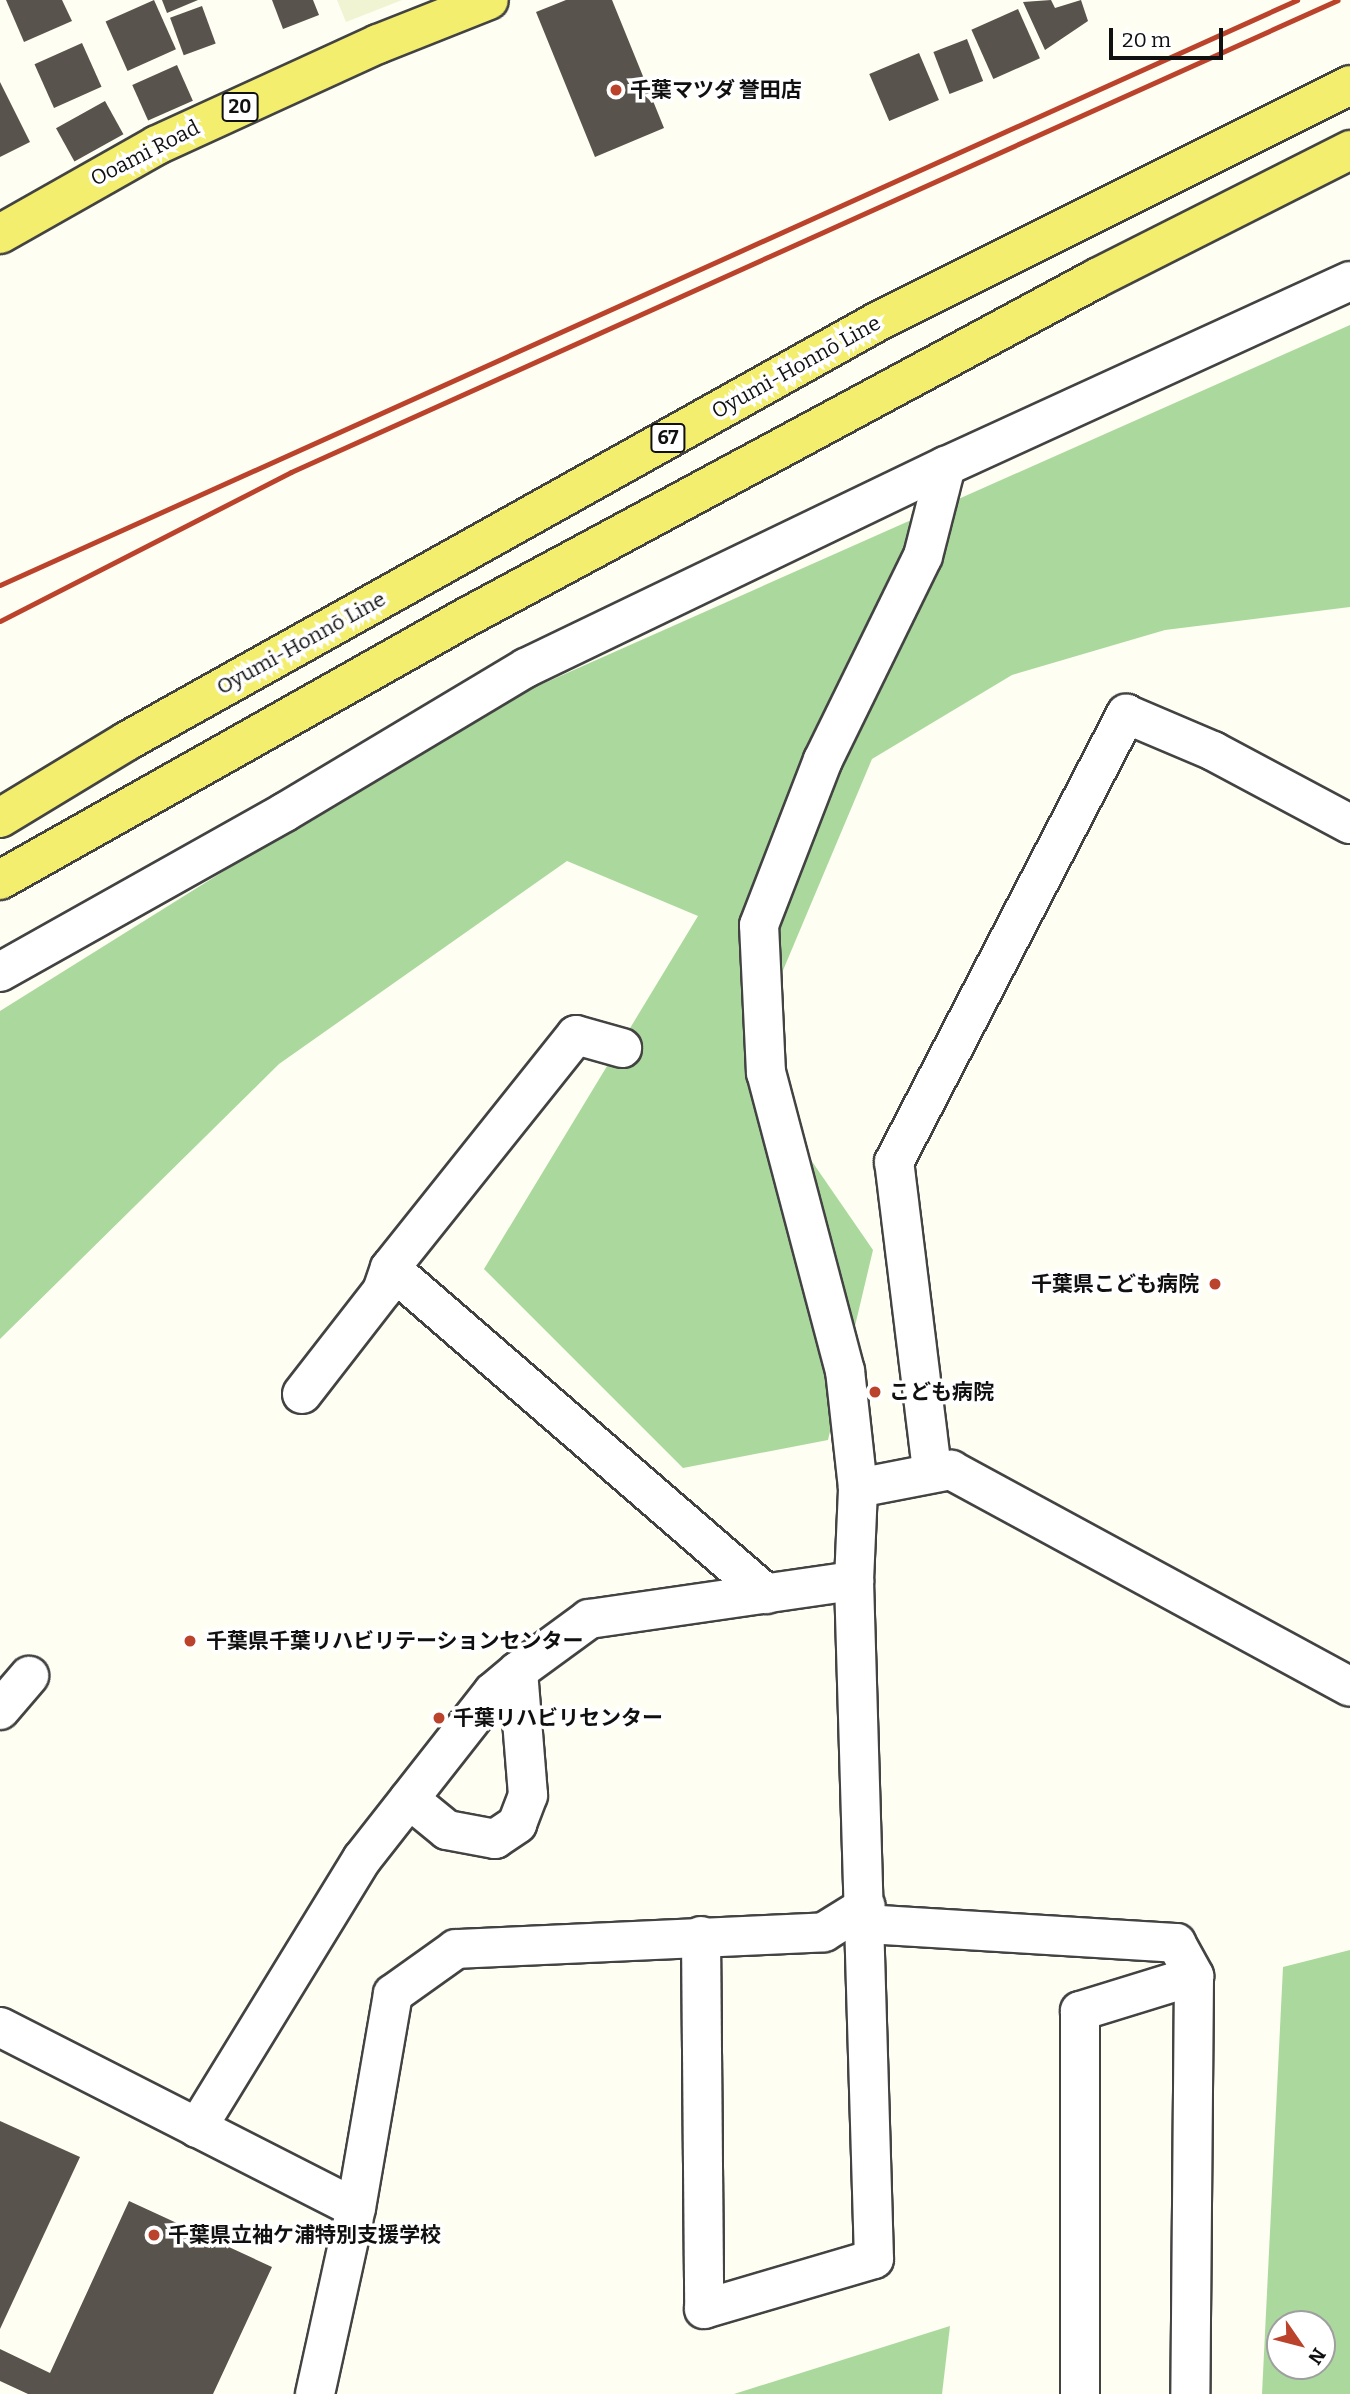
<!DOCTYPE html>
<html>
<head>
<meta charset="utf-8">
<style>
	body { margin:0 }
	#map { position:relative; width:1350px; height:2394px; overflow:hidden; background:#fefef3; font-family:Bitter,"Noto Sans JP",serif }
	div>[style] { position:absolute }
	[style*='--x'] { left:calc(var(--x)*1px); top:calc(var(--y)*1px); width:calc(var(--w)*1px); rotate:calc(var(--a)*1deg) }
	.farmland>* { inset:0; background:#f0f4d3 }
	.forest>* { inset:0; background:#abd99d }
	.building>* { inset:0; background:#58534c; transform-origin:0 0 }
	.roads { filter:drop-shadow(2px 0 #434343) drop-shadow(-2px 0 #434343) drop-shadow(0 2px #434343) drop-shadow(0 -2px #434343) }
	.minor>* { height:38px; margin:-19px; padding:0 19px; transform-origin:19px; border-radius:19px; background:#fff }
	.major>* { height:38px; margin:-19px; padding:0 19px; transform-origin:19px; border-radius:19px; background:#f3ee6e }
	.rail>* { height:5px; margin:-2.5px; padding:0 2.5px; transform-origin:2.5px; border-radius:2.5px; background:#bb432c }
	.dots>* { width:19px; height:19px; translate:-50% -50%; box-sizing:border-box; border:4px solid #fff; border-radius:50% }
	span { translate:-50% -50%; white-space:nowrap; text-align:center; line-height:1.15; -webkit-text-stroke:7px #fff; paint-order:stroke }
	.shield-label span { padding:2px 5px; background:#fff; border:2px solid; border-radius:5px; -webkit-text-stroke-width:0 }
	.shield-label { font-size:19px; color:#101010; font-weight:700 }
	.poi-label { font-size:21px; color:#101010; font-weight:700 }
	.left { translate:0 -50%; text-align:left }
	.right { translate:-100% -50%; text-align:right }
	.street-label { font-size:21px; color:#101010 }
	.north { position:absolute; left:1266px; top:2310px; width:70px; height:70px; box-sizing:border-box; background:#fff; border:2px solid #9f9f9f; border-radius:50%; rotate:125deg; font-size:19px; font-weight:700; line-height:28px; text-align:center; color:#101010 }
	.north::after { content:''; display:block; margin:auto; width:24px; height:32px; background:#bb432c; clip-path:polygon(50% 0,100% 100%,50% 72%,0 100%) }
	.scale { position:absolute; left:1109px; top:28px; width:114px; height:32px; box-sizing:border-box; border:4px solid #101010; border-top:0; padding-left:9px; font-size:21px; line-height:24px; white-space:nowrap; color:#101010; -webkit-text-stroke:5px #fff; paint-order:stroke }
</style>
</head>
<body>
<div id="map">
	<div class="farmland">
		<div style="clip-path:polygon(337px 0,402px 0,346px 22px)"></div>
	</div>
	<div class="forest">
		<div style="clip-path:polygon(1350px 325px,1350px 607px,1165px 630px,1012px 675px,872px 759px,744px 1063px,873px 1250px,828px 1440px,683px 1468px,484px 1269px,698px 916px,567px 861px,279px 1064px,0 1339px,0 1011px,477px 713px)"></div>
		<div style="clip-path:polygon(evenodd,1350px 1950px,1350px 2394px,1262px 2394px,1283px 1967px,1350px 1950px,1280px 2324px,1322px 2324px,1322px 2366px,1280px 2366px,1280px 2324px)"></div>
		<div style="clip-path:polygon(950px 2326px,942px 2394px,734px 2394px)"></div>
	</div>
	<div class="building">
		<div style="clip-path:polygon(6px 0,62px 0,72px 21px,24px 42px)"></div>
		<div style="left:154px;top:0;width:54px;height:53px;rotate:66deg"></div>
		<div style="clip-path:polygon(162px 0,198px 0,167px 13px)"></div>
		<div style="clip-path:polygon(272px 0,313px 0,319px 15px,283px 29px)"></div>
		<div style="clip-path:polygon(566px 0,612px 0,664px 128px,595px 157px,536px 12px)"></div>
		<div style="clip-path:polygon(1051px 0,1055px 8px,1081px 0,1088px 21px,1045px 50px,1023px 2px)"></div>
		<div style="left:202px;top:6px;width:40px;height:34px;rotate:70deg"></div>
		<div style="left:1018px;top:9px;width:54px;height:51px;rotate:66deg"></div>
		<div style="left:967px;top:39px;width:45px;height:36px;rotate:69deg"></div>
		<div style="left:82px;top:43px;width:48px;height:52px;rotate:66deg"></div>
		<div style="left:919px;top:53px;width:51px;height:54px;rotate:67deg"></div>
		<div style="left:177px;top:65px;width:39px;height:49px;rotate:66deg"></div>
		<div style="clip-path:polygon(0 82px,30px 142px,0 157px)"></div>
		<div style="left:105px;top:101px;width:38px;height:56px;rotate:61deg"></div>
		<div style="clip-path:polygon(0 2121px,80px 2157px,0 2329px)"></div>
		<div style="clip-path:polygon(129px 2201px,272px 2267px,213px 2394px,28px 2394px,0 2381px,0 2349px,50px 2373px)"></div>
	</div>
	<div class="roads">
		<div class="minor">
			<div style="--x:0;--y:972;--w:327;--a:-29.3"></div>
			<div style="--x:285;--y:812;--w:281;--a:-30.9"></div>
			<div style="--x:526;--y:668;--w:466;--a:-25.7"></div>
			<div style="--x:390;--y:1268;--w:498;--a:40.9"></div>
			<div style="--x:302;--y:1394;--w:130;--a:-52.2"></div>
			<div style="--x:382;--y:1291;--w:24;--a:-71"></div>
			<div style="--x:390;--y:1268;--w:298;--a:-51.4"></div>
			<div style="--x:576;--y:1035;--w:48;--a:15.8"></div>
			<div style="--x:932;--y:1470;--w:310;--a:-97"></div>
			<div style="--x:894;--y:1162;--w:505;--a:-62.62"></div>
			<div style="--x:1126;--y:714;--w:95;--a:23"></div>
			<div style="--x:1213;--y:751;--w:155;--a:28.1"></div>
			<div style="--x:858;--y:1488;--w:95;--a:-11"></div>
			<div style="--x:951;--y:1470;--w:454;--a:28.5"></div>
			<div style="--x:0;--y:1710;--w:45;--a:-49.5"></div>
			<div style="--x:409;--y:1799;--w:49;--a:39.2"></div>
			<div style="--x:447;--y:1830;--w:49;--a:10.6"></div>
			<div style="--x:495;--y:1839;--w:27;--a:-34"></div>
			<div style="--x:517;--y:1824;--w:31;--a:-69"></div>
			<div style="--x:528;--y:1795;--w:124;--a:-94.6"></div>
			<div style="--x:866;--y:1924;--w:311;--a:3.5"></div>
			<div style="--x:1176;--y:1943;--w:38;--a:61"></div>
			<div style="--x:1194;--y:1976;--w:418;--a:90.5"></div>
			<div style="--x:701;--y:1936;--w:373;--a:89.5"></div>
			<div style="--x:704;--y:2309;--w:177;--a:-16.4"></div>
			<div style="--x:874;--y:2259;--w:678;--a:-91.69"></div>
			<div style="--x:854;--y:1581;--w:93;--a:-87.5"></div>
			<div style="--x:858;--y:1488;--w:118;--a:-96.3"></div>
			<div style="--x:845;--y:1371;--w:308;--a:-104.8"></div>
			<div style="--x:766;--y:1073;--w:148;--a:-92.7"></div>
			<div style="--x:759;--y:925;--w:177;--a:-68.8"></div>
			<div style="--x:823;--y:760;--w:227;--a:-63.9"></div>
			<div style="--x:923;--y:556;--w:93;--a:-75.7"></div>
			<div style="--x:946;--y:466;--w:444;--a:-24.6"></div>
			<div style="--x:0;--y:2027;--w:399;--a:27"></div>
			<div style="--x:197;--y:2128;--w:316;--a:-58.5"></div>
			<div style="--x:362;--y:1859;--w:212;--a:-51.9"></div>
			<div style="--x:493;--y:1692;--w:33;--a:-40"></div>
			<div style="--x:518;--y:1671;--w:88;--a:-36.2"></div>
			<div style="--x:589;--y:1619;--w:268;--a:-8.2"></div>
			<div style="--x:315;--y:2394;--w:190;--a:-77.6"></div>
			<div style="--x:356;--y:2208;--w:217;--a:-80.2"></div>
			<div style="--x:393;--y:1994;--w:77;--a:-35.5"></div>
			<div style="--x:456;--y:1949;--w:368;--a:-2.6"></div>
			<div style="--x:824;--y:1932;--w:49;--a:-31.8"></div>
			<div style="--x:1080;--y:2394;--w:383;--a:-90"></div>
			<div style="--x:1080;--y:2011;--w:119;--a:-17.1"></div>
		</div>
		<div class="major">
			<div style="--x:0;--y:234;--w:180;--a:-29.5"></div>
			<div style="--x:157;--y:145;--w:243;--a:-24.6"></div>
			<div style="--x:378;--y:44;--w:119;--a:-21.6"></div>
			<div style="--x:0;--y:818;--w:149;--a:-31.2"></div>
			<div style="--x:127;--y:741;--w:857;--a:-29.2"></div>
			<div style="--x:875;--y:323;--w:531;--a:-26.61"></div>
			<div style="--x:0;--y:880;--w:534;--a:-29.4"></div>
			<div style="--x:465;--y:618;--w:718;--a:-28.28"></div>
			<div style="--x:1097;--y:278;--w:284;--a:-26.8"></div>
		</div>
	</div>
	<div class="rail">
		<div style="--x:0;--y:585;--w:1423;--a:-24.28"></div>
		<div style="--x:0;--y:621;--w:327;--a:-27.1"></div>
		<div style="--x:291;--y:472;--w:1148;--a:-24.27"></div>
	</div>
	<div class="dots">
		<div style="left:616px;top:90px;background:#bb432c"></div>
		<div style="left:1215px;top:1284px;background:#bb432c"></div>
		<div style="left:875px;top:1392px;background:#bb432c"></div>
		<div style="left:190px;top:1641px;background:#bb432c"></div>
		<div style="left:439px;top:1718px;background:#bb432c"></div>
		<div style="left:154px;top:2235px;background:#bb432c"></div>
	</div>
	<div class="shield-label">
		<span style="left:240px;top:107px">20</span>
		<span style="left:668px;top:438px">67</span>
	</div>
	<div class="poi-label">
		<span class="left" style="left:630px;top:90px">千葉マツダ 誉田店</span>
		<span class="right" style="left:1199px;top:1284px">千葉県こども病院</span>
		<span class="left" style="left:889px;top:1392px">こども病院</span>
		<span class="left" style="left:206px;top:1641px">千葉県千葉リハビリテーションセンター</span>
		<span class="left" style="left:453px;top:1718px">千葉リハビリセンター</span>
		<span class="left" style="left:168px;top:2235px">千葉県立袖ケ浦特別支援学校</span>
	</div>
	<div class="street-label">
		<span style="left:145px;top:153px;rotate:-27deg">Ooami Road</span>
		<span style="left:796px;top:367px;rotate:-29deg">Oyumi-Honnō Line</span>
		<span style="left:301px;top:643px;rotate:-29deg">Oyumi-Honnō Line</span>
	</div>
	<div class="north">N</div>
	<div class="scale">20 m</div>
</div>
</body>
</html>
